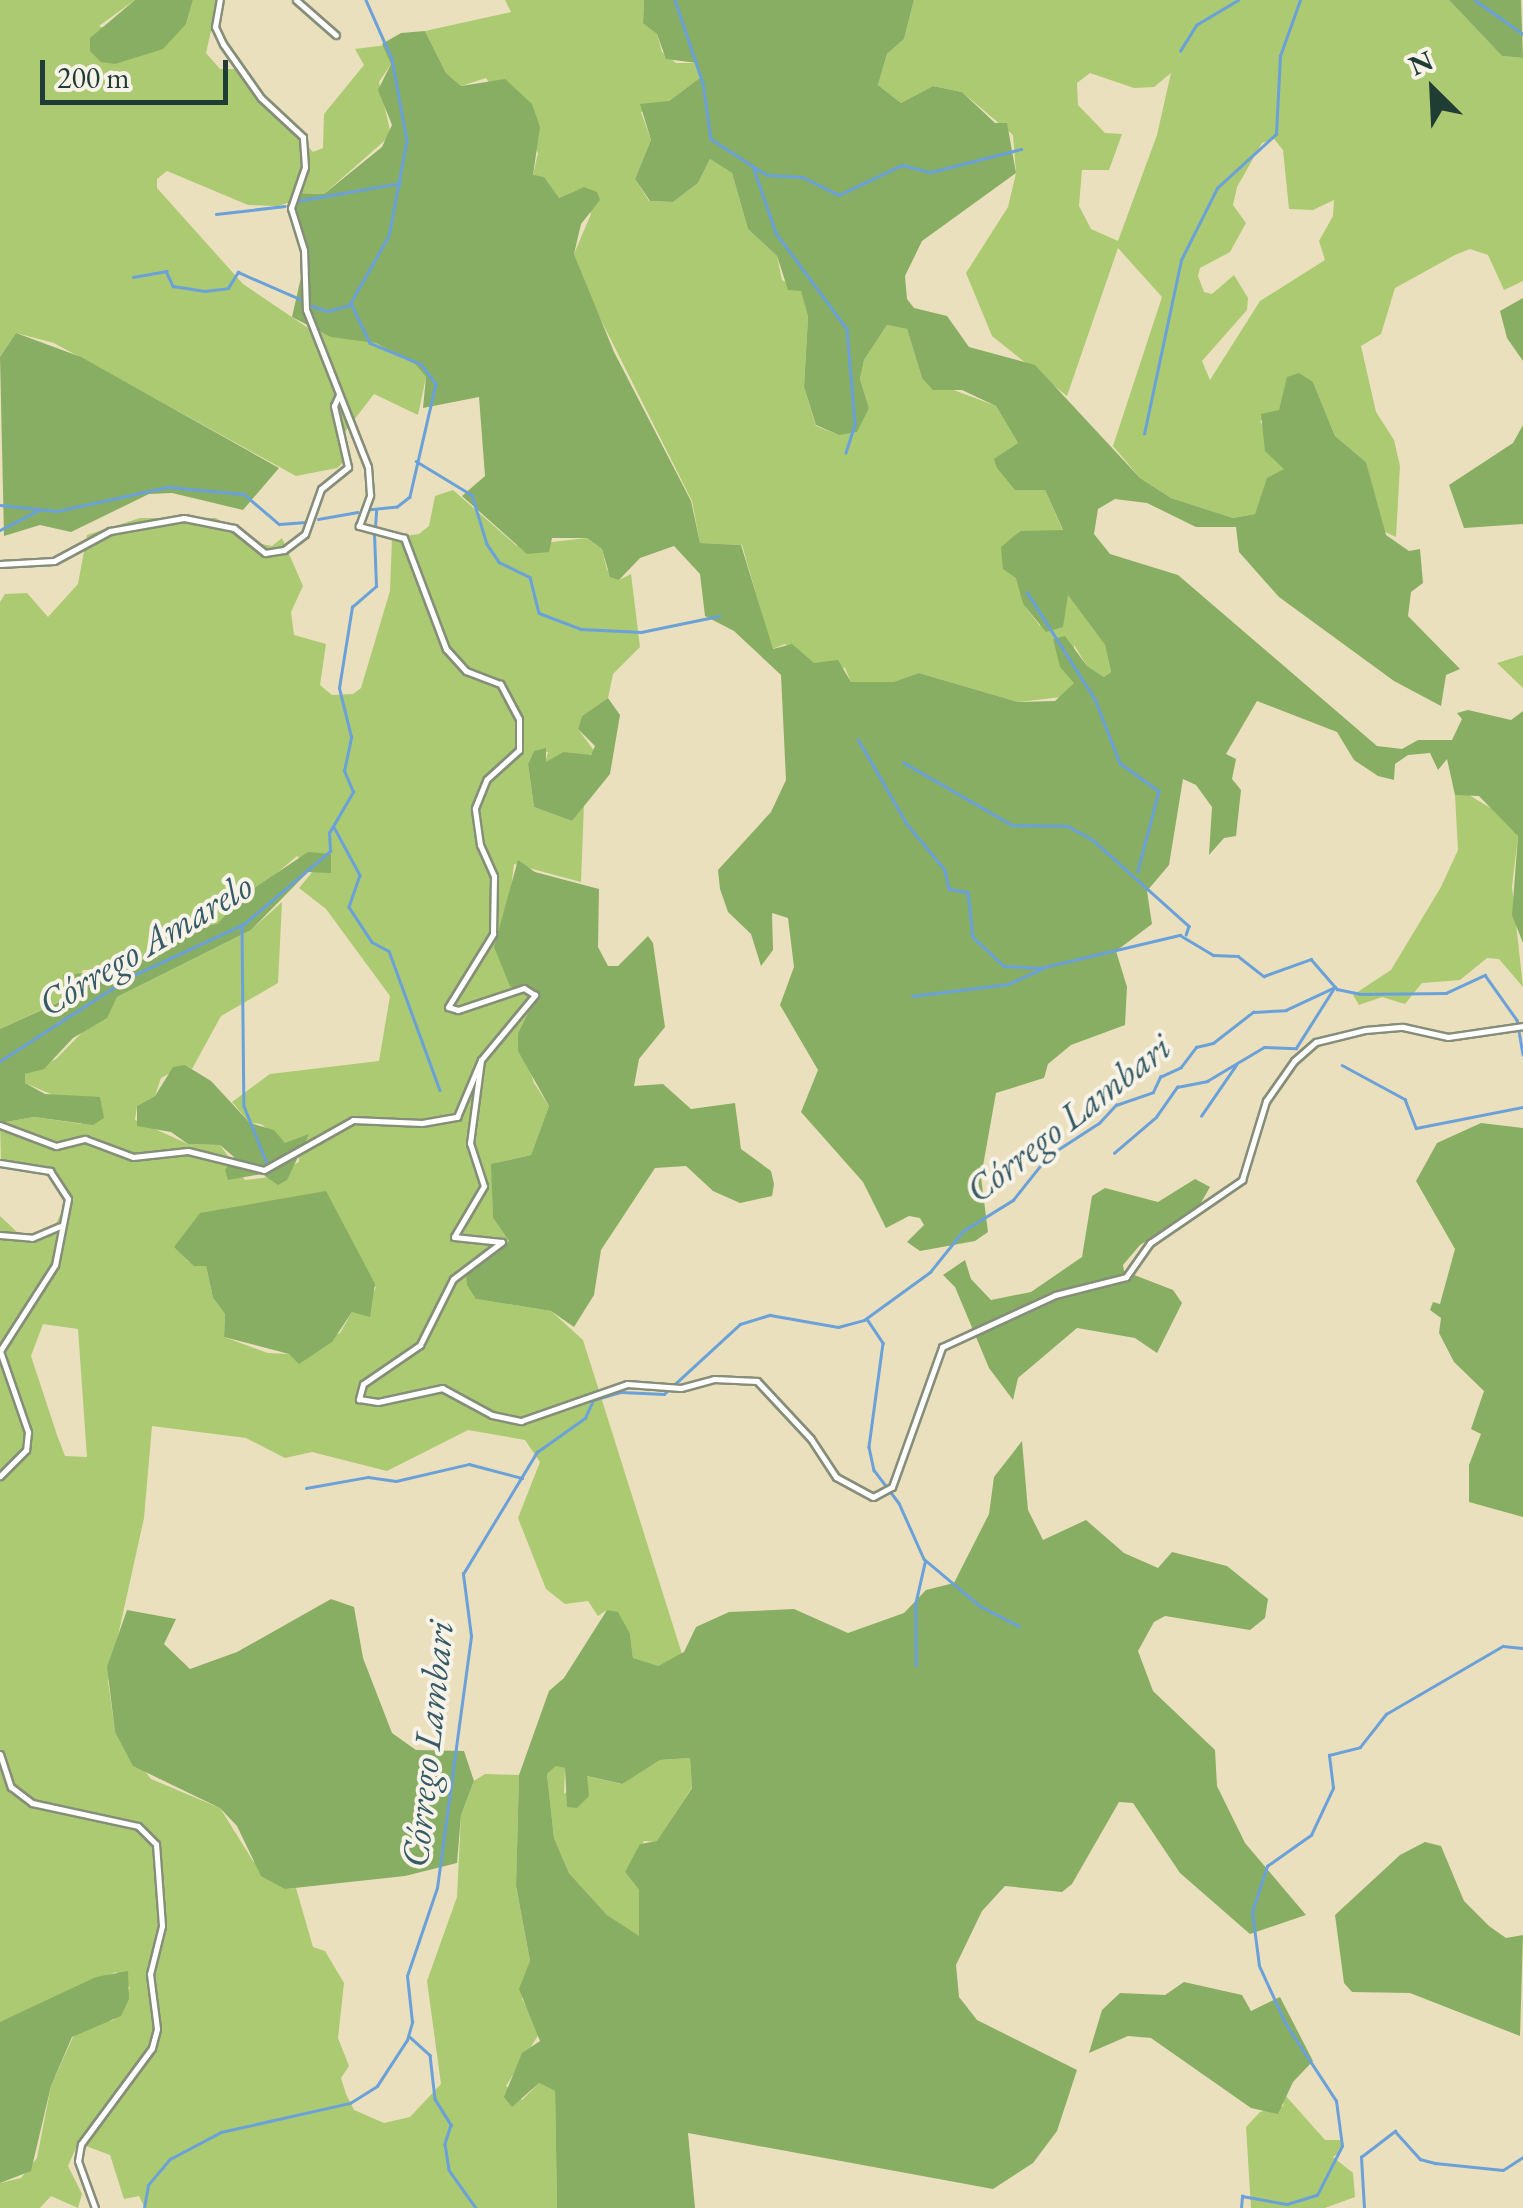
<!DOCTYPE html>
<html>
<head>
<meta charset="utf-8">
<style>
	body { margin:0 }
	#map { position:relative; width:1523px; height:2208px; overflow:hidden; background:#ebe0be; font-family:"EB Garamond",serif }
	div>[style] { position:absolute }
	[style*='--x'] { left:calc(var(--x)*1px); top:calc(var(--y)*1px); width:calc(var(--w)*1px); rotate:calc(var(--a)*1deg) }
	.green>* { inset:0; background:#abca71 }
	.forest>* { inset:0; background:#88ae63 }
	.stream>* { height:2.5px; margin:-1.25px; padding:0 1.25px; transform-origin:1.25px; border-radius:1.25px; background:#6ba1d9 }
	.roads { filter:drop-shadow(2px 0 #858e79) drop-shadow(-2px 0 #858e79) drop-shadow(0 2px #858e79) drop-shadow(0 -2px #858e79) }
	.street>* { height:5px; margin:-2.5px; padding:0 2.5px; transform-origin:2.5px; border-radius:2.5px; background:#fff }
	span { translate:-50% -50%; white-space:nowrap; text-align:center; line-height:1.15; -webkit-text-stroke:8px #f7f3e8; paint-order:stroke }
	.water-label { font-size:38px; color:#365b66; font-style:italic }
	.north { position:absolute; left:1383px; top:40px; width:100px; height:100px; -webkit-text-stroke:8px #f7f3e8; paint-order:stroke; rotate:336deg; font-size:28px; font-weight:700; line-height:40px; text-align:center; color:#1f3d34 }
	.north::after { content:''; display:block; margin:auto; width:35px; height:45px; background:#1f3d34; clip-path:polygon(50% 0,100% 100%,50% 72%,0 100%) }
	.scale { position:absolute; left:40px; top:60px; width:188px; height:45px; box-sizing:border-box; border:5px solid #1f3d34; border-top:0; padding-left:12px; font-size:30px; line-height:35px; white-space:nowrap; color:#1f3d34; -webkit-text-stroke:8px #f7f3e8; paint-order:stroke }
</style>
</head>
<body>
<div id="map">
	<div class="green">
		<div style="clip-path:polygon(0 0,135px 0,99px 26px,155px 50px,186px 24px,193px 0,218px 0,206px 53px,220px 69px,241px 69px,313px 152px,323px 148px,324px 114px,364px 65px,355px 49px,387px 45px,391px 64px,379px 82px,391px 135px,324px 194px,295px 193px,294px 201px,278px 206px,248px 205px,167px 171px,157px 179px,157px 188px,243px 284px,311px 330px,376px 343px,416px 365px,426px 377px,418px 415px,374px 394px,344px 433px,348px 458px,337px 468px,296px 476px,54px 343px,16px 333px,0 357px)"></div>
		<div style="clip-path:polygon(505px 0,644px 0,643px 21px,657px 34px,662px 52px,676px 63px,697px 63px,701px 77px,669px 101px,641px 112px,651px 140px,635px 179px,649px 201px,673px 202px,698px 183px,710px 159px,732px 173px,748px 229px,777px 256px,782px 280px,801px 290px,808px 317px,804px 387px,816px 426px,839px 435px,869px 408px,860px 379px,864px 360px,887px 325px,907px 329px,922px 378px,996px 406px,1018px 443px,1011px 452px,1015px 490px,1045px 490px,1063px 531px,1019px 531px,1009px 543px,1023px 604px,1040px 626px,1067px 593px,1105px 645px,1111px 672px,1104px 677px,1087px 666px,1074px 645px,1074px 683px,1062px 697px,1018px 702px,919px 673px,893px 682px,851px 682px,845px 668px,814px 663px,785px 644px,772px 649px,742px 545px,700px 543px,692px 501px,597px 312px,574px 254px,591px 214px,577px 190px,559px 198px,533px 175px,538px 153px,486px 78px,461px 86px,446px 73px,425px 31px,511px 12px)"></div>
		<div style="clip-path:polygon(evenodd,914px 0,1449px 0,1502px 56px,1523px 58px,1523px 281px,1504px 290px,1488px 255px,1470px 249px,1455px 255px,1395px 288px,1381px 334px,1361px 346px,1376px 412px,1394px 440px,1400px 466px,1396px 537px,1383px 531px,1366px 462px,1335px 436px,1313px 382px,1284px 395px,1279px 410px,1260px 421px,1284px 469px,1268px 484px,1255px 514px,1233px 518px,1171px 498px,1140px 478px,1113px 446px,1162px 297px,1118px 248px,1067px 396px,992px 336px,966px 273px,1008px 207px,1016px 173px,1013px 135px,962px 92px,933px 86px,901px 103px,878px 85px,887px 54px,904px 39px,914px 0,1090px 73px,1134px 88px,1154px 87px,1171px 73px,1157px 135px,1118px 241px,1091px 229px,1079px 206px,1082px 170px,1109px 170px,1122px 134px,1105px 133px,1078px 105px,1077px 83px,1090px 73px,914px 0,1274px 139px,1283px 150px,1289px 209px,1313px 210px,1334px 200px,1333px 216px,1319px 241px,1325px 260px,1260px 301px,1210px 380px,1202px 361px,1247px 310px,1248px 298px,1234px 275px,1212px 294px,1204px 292px,1198px 276px,1200px 268px,1230px 252px,1246px 223px,1233px 205px,1237px 187px,1262px 143px,1274px 139px)"></div>
		<div style="clip-path:polygon(evenodd,453px 490px,517px 546px,587px 538px,602px 549px,607px 570px,619px 580px,631px 574px,640px 647px,613px 674px,608px 698px,582px 716px,578px 729px,595px 752px,582px 759px,563px 752px,545px 763px,548px 752px,534px 751px,528px 764px,534px 807px,572px 821px,584px 804px,581px 882px,514px 864px,508px 914px,535px 999px,518px 1033px,534px 1083px,549px 1106px,531px 1155px,492px 1164px,493px 1218px,509px 1241px,487px 1253px,476px 1299px,551px 1311px,583px 1340px,682px 1654px,658px 1666px,645px 1665px,633px 1658px,630px 1634px,607px 1610px,598px 1616px,588px 1601px,565px 1604px,546px 1589px,518px 1518px,540px 1462px,525px 1440px,468px 1430px,387px 1471px,312px 1452px,285px 1458px,246px 1438px,152px 1426px,144px 1518px,108px 1681px,115px 1732px,151px 1779px,220px 1808px,253px 1861px,285px 1889px,296px 1888px,313px 1947px,325px 1951px,344px 1983px,338px 2038px,349px 2066px,341px 2078px,346px 2094px,354px 2110px,384px 2123px,410px 2117px,441px 2084px,427px 1981px,457px 1897px,461px 1815px,474px 1781px,485px 1774px,519px 1775px,516px 1887px,530px 1961px,522px 1999px,541px 2031px,506px 2086px,522px 2100px,539px 2083px,555px 2091px,557px 2208px,145px 2208px,139px 2196px,124px 2199px,110px 2155px,78px 2143px,68px 2166px,82px 2194px,78px 2208px,51px 2196px,40px 2208px,0 2208px,0 2183px,21px 2178px,37px 2158px,51px 2086px,73px 2037px,90px 2024px,114px 2020px,130px 1988px,116px 1972px,0 2022px,0 1216px,19px 1234px,32px 1236px,54px 1228px,67px 1201px,62px 1185px,45px 1172px,1px 1160px,0 1123px,34px 1117px,82px 1124px,60px 1098px,25px 1083px,25px 1074px,56px 1059px,117px 997px,251px 930px,282px 902px,278px 983px,221px 1016px,192px 1069px,185px 1065px,161px 1078px,155px 1096px,137px 1106px,135px 1120px,188px 1144px,220px 1145px,245px 1180px,270px 1177px,299px 1162px,299px 1154px,261px 1124px,250px 1123px,232px 1102px,270px 1074px,379px 1061px,390px 996px,326px 909px,299px 888px,314px 870px,297px 856px,217px 924px,195px 926px,128px 969px,83px 970px,69px 997px,0 1029px,0 602px,5px 594px,27px 593px,48px 617px,78px 584px,87px 535px,140px 518px,216px 518px,256px 543px,272px 546px,282px 538px,303px 586px,291px 612px,294px 635px,326px 644px,320px 685px,332px 695px,353px 694px,361px 688px,390px 591px,392px 538px,419px 534px,429px 526px,435px 496px,453px 490px,185px 1260px,376px 1287px,368px 1306px,352px 1312px,340px 1333px,289px 1354px,268px 1353px,224px 1337px,225px 1314px,213px 1298px,206px 1266px,185px 1260px,453px 490px,43px 1324px,78px 1329px,87px 1457px,65px 1456px,57px 1435px,31px 1356px,43px 1324px)"></div>
		<div style="clip-path:polygon(1523px 655px,1523px 688px,1497px 663px)"></div>
		<div style="clip-path:polygon(1464px 792px,1502px 815px,1518px 836px,1512px 887px,1523px 987px,1499px 959px,1487px 958px,1460px 980px,1422px 983px,1405px 1004px,1382px 997px,1359px 1005px,1353px 995px,1391px 970px,1441px 887px,1458px 850px,1455px 795px)"></div>
		<div style="clip-path:polygon(690px 1758px,692px 1787px,657px 1842px,644px 1841px,625px 1872px,639px 1890px,640px 1938px,607px 1915px,569px 1873px,554px 1838px,547px 1774px,557px 1765px,565px 1768px,564px 1794px,586px 1776px,621px 1784px,660px 1760px)"></div>
		<div style="clip-path:polygon(1285px 2095px,1325px 2140px,1342px 2140px,1342px 2151px,1333px 2157px,1353px 2173px,1355px 2197px,1325px 2208px,1251px 2208px,1246px 2127px,1260px 2112px,1283px 2106px)"></div>
	</div>
	<div class="forest">
		<div style="clip-path:polygon(135px 0,193px 0,186px 24px,163px 49px,115px 64px,101px 62px,90px 51px,90px 38px)"></div>
		<div style="clip-path:polygon(644px 0,914px 0,904px 39px,887px 54px,878px 85px,901px 103px,933px 86px,962px 92px,995px 123px,1007px 123px,1016px 173px,922px 241px,905px 276px,907px 299px,914px 308px,947px 316px,969px 347px,1035px 365px,1140px 478px,1171px 498px,1233px 518px,1255px 514px,1267px 478px,1284px 469px,1265px 451px,1261px 414px,1279px 410px,1287px 377px,1299px 373px,1313px 382px,1335px 436px,1366px 462px,1386px 535px,1409px 551px,1420px 549px,1423px 583px,1411px 592px,1408px 616px,1460px 669px,1446px 675px,1441px 706px,1394px 681px,1279px 597px,1239px 552px,1236px 527px,1196px 527px,1147px 503px,1115px 499px,1098px 509px,1094px 534px,1110px 554px,1178px 575px,1377px 746px,1402px 749px,1418px 740px,1452px 740px,1462px 719px,1457px 713px,1468px 710px,1511px 720px,1523px 711px,1523px 943px,1512px 915px,1518px 836px,1479px 796px,1455px 795px,1447px 759px,1438px 770px,1430px 753px,1408px 755px,1395px 764px,1394px 780px,1378px 776px,1354px 760px,1337px 732px,1257px 701px,1226px 754px,1236px 759px,1232px 779px,1241px 790px,1236px 836px,1224px 838px,1209px 855px,1212px 807px,1196px 785px,1183px 779px,1169px 865px,1147px 891px,1152px 924px,1116px 951px,1127px 987px,1125px 1025px,1071px 1045px,1048px 1064px,1044px 1078px,996px 1093px,981px 1177px,988px 1232px,975px 1241px,920px 1251px,907px 1242px,924px 1225px,920px 1218px,909px 1216px,886px 1228px,863px 1182px,801px 1112px,818px 1070px,780px 1005px,794px 967px,788px 918px,772px 913px,773px 950px,761px 966px,751px 934px,728px 912px,720px 889px,718px 870px,771px 812px,786px 780px,781px 675px,734px 631px,705px 616px,700px 574px,674px 546px,640px 558px,619px 580px,610px 577px,602px 549px,587px 538px,552px 538px,549px 552px,527px 554px,462px 496px,485px 476px,479px 397px,423px 408px,426px 377px,416px 365px,376px 343px,331px 337px,292px 317px,304px 264px,288px 203px,294px 193px,324px 194px,382px 147px,392px 125px,378px 90px,391px 64px,382px 44px,401px 33px,425px 31px,446px 73px,461px 86px,505px 79px,532px 104px,540px 127px,533px 175px,544px 177px,559px 198px,584px 187px,597px 192px,600px 200px,581px 224px,574px 254px,614px 352px,691px 501px,700px 543px,741px 545px,773px 649px,792px 644px,814px 663px,838px 660px,851px 682px,893px 682px,919px 673px,1018px 702px,1055px 701px,1074px 683px,1060px 667px,1053px 639px,1065px 636px,1087px 666px,1104px 677px,1111px 672px,1105px 645px,1068px 595px,1063px 627px,1046px 632px,1023px 604px,1016px 578px,1003px 569px,1001px 547px,1020px 531px,1063px 530px,1045px 490px,1015px 490px,997px 468px,994px 459px,1018px 443px,996px 406px,962px 390px,933px 390px,922px 378px,907px 329px,887px 325px,864px 360px,860px 379px,869px 408px,857px 432px,839px 435px,816px 425px,804px 387px,808px 317px,801px 291px,788px 290px,777px 256px,748px 229px,732px 173px,710px 159px,698px 183px,673px 202px,650px 201px,635px 179px,651px 140px,640px 104px,669px 101px,701px 77px,697px 63px,666px 59px,657px 34px,643px 23px)"></div>
		<div style="clip-path:polygon(1449px 0,1521px 0,1523px 58px,1502px 56px)"></div>
		<div style="clip-path:polygon(1523px 298px,1523px 361px,1507px 338px,1500px 311px)"></div>
		<div style="clip-path:polygon(16px 333px,81px 357px,279px 468px,243px 510px,172px 493px,149px 494px,71px 532px,40px 525px,4px 536px,0 357px)"></div>
		<div style="clip-path:polygon(1523px 425px,1523px 524px,1464px 528px,1449px 485px,1513px 443px)"></div>
		<div style="clip-path:polygon(608px 698px,620px 715px,610px 774px,572px 821px,534px 807px,528px 764px,534px 751px,546px 748px,546px 762px,563px 752px,591px 755px,595px 746px,578px 729px,582px 716px)"></div>
		<div style="clip-path:polygon(308px 852px,331px 854px,331px 873px,308px 872px,251px 930px,117px 997px,107px 1018px,73px 1038px,44px 1069px,25px 1074px,25px 1083px,45px 1094px,100px 1097px,104px 1118px,93px 1125px,34px 1117px,0 1123px,0 1029px,68px 998px,63px 975px,128px 969px,195px 926px,217px 924px,247px 893px)"></div>
		<div style="clip-path:polygon(518px 860px,535px 872px,599px 889px,598px 947px,608px 966px,618px 966px,648px 936px,653px 943px,665px 1027px,639px 1059px,634px 1086px,663px 1084px,691px 1109px,735px 1103px,741px 1149px,771px 1171px,774px 1184px,772px 1196px,740px 1203px,713px 1191px,686px 1166px,655px 1168px,601px 1250px,594px 1295px,574px 1327px,551px 1311px,476px 1299px,467px 1285px,466px 1270px,509px 1241px,493px 1218px,491px 1164px,531px 1155px,549px 1106px,518px 1051px,518px 1033px,535px 999px,510px 986px,494px 947px)"></div>
		<div style="clip-path:polygon(185px 1065px,211px 1081px,250px 1123px,274px 1130px,285px 1143px,309px 1134px,287px 1180px,278px 1185px,262px 1174px,228px 1180px,225px 1170px,234px 1157px,220px 1145px,188px 1144px,171px 1132px,137px 1126px,137px 1106px,155px 1096px,173px 1067px)"></div>
		<div style="clip-path:polygon(1481px 1123px,1523px 1128px,1523px 1517px,1469px 1502px,1469px 1465px,1481px 1434px,1471px 1429px,1484px 1391px,1454px 1362px,1439px 1333px,1441px 1318px,1430px 1310px,1433px 1302px,1440px 1304px,1455px 1249px,1416px 1181px,1437px 1143px)"></div>
		<div style="clip-path:polygon(1195px 1179px,1210px 1187px,1198px 1208px,1140px 1245px,1123px 1265px,1124px 1271px,1173px 1290px,1182px 1303px,1157px 1353px,1135px 1338px,1077px 1328px,1018px 1378px,1013px 1400px,989px 1368px,955px 1287px,943px 1275px,965px 1260px,971px 1279px,991px 1300px,1031px 1292px,1082px 1257px,1092px 1196px,1105px 1188px,1158px 1202px)"></div>
		<div style="clip-path:polygon(326px 1191px,375px 1284px,370px 1317px,352px 1312px,332px 1342px,299px 1364px,289px 1354px,224px 1337px,225px 1314px,213px 1298px,206px 1266px,194px 1266px,174px 1247px,200px 1213px)"></div>
		<div style="clip-path:polygon(evenodd,1022px 1441px,1028px 1510px,1043px 1540px,1086px 1520px,1124px 1553px,1158px 1568px,1172px 1552px,1227px 1566px,1268px 1599px,1265px 1618px,1250px 1630px,1165px 1616px,1154px 1622px,1138px 1651px,1153px 1691px,1215px 1750px,1217px 1786px,1245px 1843px,1306px 1915px,1250px 1934px,1180px 1873px,1133px 1803px,1119px 1802px,1072px 1884px,1062px 1892px,1005px 1886px,982px 1911px,956px 1965px,959px 1997px,977px 2020px,1077px 2070px,1057px 2131px,1033px 2163px,993px 2189px,688px 2133px,695px 2208px,557px 2208px,555px 2091px,539px 2083px,512px 2107px,504px 2097px,522px 2053px,540px 2041px,519px 1989px,530px 1961px,516px 1886px,519px 1775px,549px 1691px,564px 1678px,607px 1610px,618px 1612px,630px 1634px,633px 1658px,658px 1666px,684px 1652px,696px 1627px,729px 1612px,794px 1609px,848px 1633px,904px 1613px,926px 1590px,954px 1583px,989px 1514px,994px 1477px,1022px 1441px,690px 1758px,692px 1788px,657px 1841px,640px 1844px,625px 1872px,639px 1890px,639px 1936px,607px 1915px,569px 1873px,554px 1838px,547px 1774px,556px 1766px,565px 1768px,567px 1807px,577px 1808px,589px 1796px,587px 1776px,622px 1784px,660px 1760px,690px 1758px)"></div>
		<div style="clip-path:polygon(331px 1599px,354px 1607px,363px 1658px,392px 1733px,416px 1750px,464px 1751px,474px 1781px,461px 1815px,457px 1863px,405px 1876px,285px 1889px,261px 1876px,237px 1826px,220px 1808px,133px 1766px,115px 1732px,107px 1667px,127px 1610px,176px 1619px,164px 1644px,190px 1669px,237px 1652px)"></div>
		<div style="clip-path:polygon(1425px 1842px,1441px 1846px,1464px 1901px,1489px 1926px,1506px 1938px,1523px 1935px,1520px 2036px,1410px 1993px,1352px 1992px,1344px 1983px,1335px 1915px,1400px 1855px)"></div>
		<div style="clip-path:polygon(128px 1971px,129px 1999px,121px 2016px,72px 2037px,51px 2086px,31px 2171px,0 2183px,0 2022px,96px 1977px)"></div>
		<div style="clip-path:polygon(1184px 1982px,1242px 1995px,1251px 2011px,1280px 1997px,1313px 2061px,1293px 2082px,1278px 2114px,1251px 2108px,1151px 2038px,1128px 2036px,1089px 2053px,1102px 2010px,1120px 1993px,1165px 1995px)"></div>
	</div>
	<div class="stream">
		<div style="--x:366;--y:0;--w:64;--a:66.2"></div>
		<div style="--x:392;--y:59;--w:83;--a:79.6"></div>
		<div style="--x:407;--y:141;--w:97;--a:100.7"></div>
		<div style="--x:389;--y:236;--w:77;--a:119.6"></div>
		<div style="--x:351;--y:303;--w:44;--a:64.6"></div>
		<div style="--x:370;--y:343;--w:55;--a:22.4"></div>
		<div style="--x:421;--y:364;--w:25;--a:53"></div>
		<div style="--x:436;--y:384;--w:116;--a:103"></div>
		<div style="--x:410;--y:497;--w:16;--a:142"></div>
		<div style="--x:397;--y:507;--w:29;--a:174"></div>
		<div style="--x:675;--y:0;--w:88;--a:71.4"></div>
		<div style="--x:703;--y:83;--w:57;--a:81.9"></div>
		<div style="--x:711;--y:139;--w:67;--a:32.7"></div>
		<div style="--x:767;--y:175;--w:36;--a:3"></div>
		<div style="--x:803;--y:177;--w:40;--a:26.6"></div>
		<div style="--x:839;--y:195;--w:70;--a:-25.5"></div>
		<div style="--x:902;--y:165;--w:30;--a:14"></div>
		<div style="--x:931;--y:172;--w:93;--a:-14.3"></div>
		<div style="--x:1475;--y:0;--w:59;--a:35.3"></div>
		<div style="--x:1180;--y:51;--w:31;--a:-58"></div>
		<div style="--x:1196;--y:25;--w:49;--a:-30.8"></div>
		<div style="--x:754;--y:169;--w:68;--a:71"></div>
		<div style="--x:776;--y:233;--w:119;--a:53.5"></div>
		<div style="--x:847;--y:329;--w:96;--a:85.2"></div>
		<div style="--x:855;--y:425;--w:29;--a:108"></div>
		<div style="--x:297;--y:201;--w:105;--a:-9.9"></div>
		<div style="--x:216;--y:214;--w:69;--a:-6.6"></div>
		<div style="--x:133;--y:277;--w:34;--a:-10"></div>
		<div style="--x:166;--y:271;--w:17;--a:65"></div>
		<div style="--x:173;--y:286;--w:32;--a:9"></div>
		<div style="--x:205;--y:291;--w:23;--a:-7"></div>
		<div style="--x:228;--y:288;--w:19;--a:-58"></div>
		<div style="--x:238;--y:272;--w:70;--a:23.6"></div>
		<div style="--x:309;--y:305;--w:20;--a:18"></div>
		<div style="--x:328;--y:311;--w:23;--a:-15"></div>
		<div style="--x:1144;--y:434;--w:178;--a:-78"></div>
		<div style="--x:1181;--y:260;--w:80;--a:-63.4"></div>
		<div style="--x:1217;--y:188;--w:80;--a:-42.5"></div>
		<div style="--x:1276;--y:134;--w:78;--a:-87.1"></div>
		<div style="--x:1280;--y:56;--w:59;--a:-70.3"></div>
		<div style="--x:416;--y:461;--w:66;--a:31.3"></div>
		<div style="--x:472;--y:495;--w:51;--a:73"></div>
		<div style="--x:487;--y:544;--w:22;--a:56"></div>
		<div style="--x:499;--y:562;--w:34;--a:26"></div>
		<div style="--x:530;--y:577;--w:37;--a:76"></div>
		<div style="--x:539;--y:613;--w:45;--a:20.9"></div>
		<div style="--x:581;--y:629;--w:60;--a:2.9"></div>
		<div style="--x:641;--y:632;--w:80;--a:-11.6"></div>
		<div style="--x:0;--y:505;--w:57;--a:6"></div>
		<div style="--x:57;--y:511;--w:114;--a:-12.2"></div>
		<div style="--x:168;--y:487;--w:76;--a:5.3"></div>
		<div style="--x:244;--y:494;--w:46;--a:40.6"></div>
		<div style="--x:279;--y:524;--w:27;--a:-4"></div>
		<div style="--x:318;--y:519;--w:40;--a:-10"></div>
		<div style="--x:375;--y:527;--w:16;--a:-86"></div>
		<div style="--x:0;--y:530;--w:44;--a:-27.1"></div>
		<div style="--x:1027;--y:592;--w:127;--a:57.6"></div>
		<div style="--x:1095;--y:699;--w:69;--a:68.7"></div>
		<div style="--x:1120;--y:763;--w:48;--a:35.7"></div>
		<div style="--x:1159;--y:791;--w:83;--a:104.7"></div>
		<div style="--x:858;--y:739;--w:98;--a:60"></div>
		<div style="--x:907;--y:824;--w:60;--a:50.4"></div>
		<div style="--x:945;--y:870;--w:19;--a:78"></div>
		<div style="--x:949;--y:889;--w:19;--a:9"></div>
		<div style="--x:968;--y:892;--w:45;--a:83.7"></div>
		<div style="--x:973;--y:937;--w:42;--a:43.1"></div>
		<div style="--x:1004;--y:966;--w:36;--a:3"></div>
		<div style="--x:1040;--y:968;--w:144;--a:-13.3"></div>
		<div style="--x:1180;--y:935;--w:39;--a:31"></div>
		<div style="--x:1213;--y:955;--w:25;--a:2"></div>
		<div style="--x:1238;--y:956;--w:33;--a:38"></div>
		<div style="--x:1264;--y:976;--w:50;--a:-19.9"></div>
		<div style="--x:1311;--y:959;--w:40;--a:49"></div>
		<div style="--x:1337;--y:989;--w:24;--a:12"></div>
		<div style="--x:1360;--y:994;--w:86;--a:-0.7"></div>
		<div style="--x:1446;--y:993;--w:43;--a:-24.8"></div>
		<div style="--x:1485;--y:975;--w:55;--a:54.6"></div>
		<div style="--x:1517;--y:1020;--w:35;--a:80"></div>
		<div style="--x:903;--y:762;--w:126;--a:30"></div>
		<div style="--x:1012;--y:825;--w:56;--a:1"></div>
		<div style="--x:1068;--y:826;--w:29;--a:29"></div>
		<div style="--x:1093;--y:840;--w:129;--a:41.9"></div>
		<div style="--x:1189;--y:926;--w:9;--a:108"></div>
		<div style="--x:334;--y:827;--w:55;--a:61.6"></div>
		<div style="--x:360;--y:875;--w:34;--a:109"></div>
		<div style="--x:349;--y:907;--w:42;--a:56.7"></div>
		<div style="--x:372;--y:942;--w:19;--a:28"></div>
		<div style="--x:389;--y:951;--w:148;--a:69.9"></div>
		<div style="--x:242;--y:926;--w:180;--a:89.4"></div>
		<div style="--x:244;--y:1106;--w:65;--a:68.2"></div>
		<div style="--x:912;--y:996;--w:97;--a:-7.1"></div>
		<div style="--x:1008;--y:984;--w:37;--a:-24"></div>
		<div style="--x:0;--y:1061;--w:155;--a:-32.9"></div>
		<div style="--x:130;--y:977;--w:126;--a:-24.9"></div>
		<div style="--x:244;--y:924;--w:113;--a:-40.3"></div>
		<div style="--x:330;--y:851;--w:18;--a:-93"></div>
		<div style="--x:329;--y:833;--w:48;--a:-59.7"></div>
		<div style="--x:353;--y:792;--w:23;--a:-113"></div>
		<div style="--x:344;--y:771;--w:35;--a:-78"></div>
		<div style="--x:351;--y:737;--w:50;--a:-103.8"></div>
		<div style="--x:339;--y:688;--w:82;--a:-80.9"></div>
		<div style="--x:352;--y:607;--w:32;--a:-41"></div>
		<div style="--x:376;--y:586;--w:51;--a:-92.2"></div>
		<div style="--x:1342;--y:1065;--w:72;--a:28.4"></div>
		<div style="--x:1405;--y:1099;--w:31;--a:69"></div>
		<div style="--x:1416;--y:1128;--w:109;--a:-11.1"></div>
		<div style="--x:1201;--y:1116;--w:62;--a:-55.5"></div>
		<div style="--x:1114;--y:1153;--w:55;--a:-40.6"></div>
		<div style="--x:1156;--y:1117;--w:37;--a:-55"></div>
		<div style="--x:1177;--y:1087;--w:31;--a:-11"></div>
		<div style="--x:1207;--y:1081;--w:66;--a:-30.8"></div>
		<div style="--x:1264;--y:1047;--w:32;--a:2"></div>
		<div style="--x:1296;--y:1048;--w:71;--a:-57.7"></div>
		<div style="--x:867;--y:1319;--w:29;--a:56"></div>
		<div style="--x:883;--y:1343;--w:105;--a:97.7"></div>
		<div style="--x:869;--y:1447;--w:24;--a:78"></div>
		<div style="--x:874;--y:1470;--w:41;--a:52.9"></div>
		<div style="--x:899;--y:1503;--w:61;--a:65.9"></div>
		<div style="--x:924;--y:1559;--w:73;--a:40"></div>
		<div style="--x:980;--y:1606;--w:44;--a:27.1"></div>
		<div style="--x:306;--y:1488;--w:63;--a:-10.1"></div>
		<div style="--x:368;--y:1477;--w:28;--a:8"></div>
		<div style="--x:396;--y:1481;--w:75;--a:-13.1"></div>
		<div style="--x:469;--y:1464;--w:55;--a:14.8"></div>
		<div style="--x:916;--y:1666;--w:61;--a:-90.9"></div>
		<div style="--x:915;--y:1605;--w:45;--a:-77.2"></div>
		<div style="--x:410;--y:2037;--w:27;--a:42"></div>
		<div style="--x:430;--y:2055;--w:44;--a:83.5"></div>
		<div style="--x:435;--y:2099;--w:31;--a:58"></div>
		<div style="--x:451;--y:2125;--w:20;--a:108"></div>
		<div style="--x:445;--y:2144;--w:26;--a:81"></div>
		<div style="--x:449;--y:2170;--w:47;--a:54.6"></div>
		<div style="--x:144;--y:2208;--w:23;--a:-80"></div>
		<div style="--x:148;--y:2185;--w:34;--a:-50"></div>
		<div style="--x:170;--y:2159;--w:58;--a:-27.9"></div>
		<div style="--x:221;--y:2132;--w:132;--a:-12.7"></div>
		<div style="--x:350;--y:2103;--w:32;--a:-32"></div>
		<div style="--x:377;--y:2086;--w:55;--a:-56.9"></div>
		<div style="--x:407;--y:2040;--w:19;--a:-74"></div>
		<div style="--x:412;--y:2022;--w:46;--a:-96.2"></div>
		<div style="--x:407;--y:1976;--w:93;--a:-71.2"></div>
		<div style="--x:437;--y:1888;--w:254;--a:-82.3"></div>
		<div style="--x:471;--y:1636;--w:63;--a:-97.4"></div>
		<div style="--x:463;--y:1574;--w:143;--a:-58.8"></div>
		<div style="--x:537;--y:1452;--w:59;--a:-35.3"></div>
		<div style="--x:585;--y:1418;--w:20;--a:-66"></div>
		<div style="--x:593;--y:1400;--w:29;--a:-16"></div>
		<div style="--x:621;--y:1392;--w:43;--a:2.7"></div>
		<div style="--x:664;--y:1394;--w:103;--a:-42.6"></div>
		<div style="--x:740;--y:1324;--w:31;--a:-17"></div>
		<div style="--x:770;--y:1315;--w:69;--a:10"></div>
		<div style="--x:838;--y:1327;--w:27;--a:-15"></div>
		<div style="--x:864;--y:1320;--w:82;--a:-36"></div>
		<div style="--x:930;--y:1272;--w:53;--a:-51.2"></div>
		<div style="--x:963;--y:1231;--w:59;--a:-31.8"></div>
		<div style="--x:1013;--y:1200;--w:56;--a:-51.5"></div>
		<div style="--x:1048;--y:1156;--w:61;--a:-32.9"></div>
		<div style="--x:1099;--y:1123;--w:25;--a:-47"></div>
		<div style="--x:1116;--y:1105;--w:39;--a:-19"></div>
		<div style="--x:1153;--y:1092;--w:17;--a:-65"></div>
		<div style="--x:1160;--y:1077;--w:23;--a:-25"></div>
		<div style="--x:1181;--y:1067;--w:25;--a:-53"></div>
		<div style="--x:1196;--y:1047;--w:17;--a:-13"></div>
		<div style="--x:1213;--y:1043;--w:51;--a:-37.8"></div>
		<div style="--x:1253;--y:1012;--w:33;--a:-3"></div>
		<div style="--x:1286;--y:1010;--w:54;--a:-25.1"></div>
		<div style="--x:1241;--y:2208;--w:12;--a:-85"></div>
		<div style="--x:1242;--y:2196;--w:46;--a:10.1"></div>
		<div style="--x:1287;--y:2204;--w:31;--a:-17"></div>
		<div style="--x:1317;--y:2195;--w:55;--a:-63"></div>
		<div style="--x:1342;--y:2146;--w:45;--a:-97.6"></div>
		<div style="--x:1336;--y:2101;--w:93;--a:-123.2"></div>
		<div style="--x:1285;--y:2023;--w:63;--a:-114.5"></div>
		<div style="--x:1259;--y:1966;--w:54;--a:-97.4"></div>
		<div style="--x:1252;--y:1912;--w:48;--a:-71.9"></div>
		<div style="--x:1267;--y:1866;--w:54;--a:-35.2"></div>
		<div style="--x:1311;--y:1835;--w:52;--a:-64.9"></div>
		<div style="--x:1333;--y:1788;--w:33;--a:-97"></div>
		<div style="--x:1329;--y:1755;--w:32;--a:-14"></div>
		<div style="--x:1360;--y:1747;--w:42;--a:-51.8"></div>
		<div style="--x:1386;--y:1714;--w:135;--a:-30.2"></div>
		<div style="--x:1503;--y:1646;--w:20;--a:6"></div>
		<div style="--x:1364;--y:2208;--w:51;--a:-93.4"></div>
		<div style="--x:1361;--y:2157;--w:43;--a:-37.4"></div>
		<div style="--x:1395;--y:2131;--w:38;--a:48"></div>
		<div style="--x:1420;--y:2159;--w:16;--a:15"></div>
		<div style="--x:1435;--y:2163;--w:68;--a:5.9"></div>
		<div style="--x:1503;--y:2170;--w:24;--a:-33"></div>
	</div>
	<div class="roads">
		<div class="street">
			<div style="--x:296;--y:0;--w:53;--a:41.2"></div>
			<div style="--x:0;--y:564;--w:54;--a:-3.2"></div>
			<div style="--x:54;--y:561;--w:64;--a:-28.2"></div>
			<div style="--x:110;--y:531;--w:75;--a:-10"></div>
			<div style="--x:184;--y:518;--w:51;--a:11.3"></div>
			<div style="--x:234;--y:528;--w:40;--a:39"></div>
			<div style="--x:265;--y:553;--w:19;--a:-9"></div>
			<div style="--x:284;--y:550;--w:26;--a:-37"></div>
			<div style="--x:305;--y:534;--w:48;--a:-70.4"></div>
			<div style="--x:321;--y:489;--w:35;--a:-39"></div>
			<div style="--x:348;--y:467;--w:63;--a:-102.9"></div>
			<div style="--x:334;--y:406;--w:12;--a:-66"></div>
			<div style="--x:481;--y:1060;--w:84;--a:97.5"></div>
			<div style="--x:470;--y:1143;--w:45;--a:72"></div>
			<div style="--x:484;--y:1186;--w:59;--a:120.5"></div>
			<div style="--x:454;--y:1237;--w:48;--a:5.9"></div>
			<div style="--x:502;--y:1242;--w:61;--a:142.9"></div>
			<div style="--x:453;--y:1279;--w:74;--a:116.6"></div>
			<div style="--x:420;--y:1345;--w:69;--a:145.6"></div>
			<div style="--x:363;--y:1384;--w:16;--a:105"></div>
			<div style="--x:359;--y:1399;--w:19;--a:9"></div>
			<div style="--x:378;--y:1402;--w:66;--a:-12.3"></div>
			<div style="--x:442;--y:1388;--w:57;--a:28.4"></div>
			<div style="--x:492;--y:1415;--w:30;--a:12"></div>
			<div style="--x:521;--y:1421;--w:112;--a:-19.2"></div>
			<div style="--x:627;--y:1384;--w:54;--a:4.2"></div>
			<div style="--x:681;--y:1388;--w:34;--a:-15"></div>
			<div style="--x:714;--y:1379;--w:43;--a:2.7"></div>
			<div style="--x:757;--y:1381;--w:79;--a:47"></div>
			<div style="--x:811;--y:1439;--w:45;--a:56.7"></div>
			<div style="--x:836;--y:1477;--w:42;--a:28.4"></div>
			<div style="--x:873;--y:1497;--w:21;--a:-28"></div>
			<div style="--x:892;--y:1487;--w:149;--a:-70.3"></div>
			<div style="--x:942;--y:1347;--w:124;--a:-24.7"></div>
			<div style="--x:1055;--y:1295;--w:73;--a:-14.2"></div>
			<div style="--x:1126;--y:1277;--w:42;--a:-54.8"></div>
			<div style="--x:1150;--y:1243;--w:112;--a:-34.4"></div>
			<div style="--x:1242;--y:1180;--w:83;--a:-73.1"></div>
			<div style="--x:1266;--y:1101;--w:49;--a:-55"></div>
			<div style="--x:1294;--y:1061;--w:29;--a:-41"></div>
			<div style="--x:1316;--y:1042;--w:50;--a:-13.8"></div>
			<div style="--x:1365;--y:1030;--w:38;--a:-5"></div>
			<div style="--x:1403;--y:1027;--w:46;--a:12.5"></div>
			<div style="--x:1448;--y:1037;--w:76;--a:-8.3"></div>
			<div style="--x:0;--y:1125;--w:60;--a:20.6"></div>
			<div style="--x:56;--y:1146;--w:30;--a:-14"></div>
			<div style="--x:85;--y:1139;--w:51;--a:20.6"></div>
			<div style="--x:133;--y:1157;--w:55;--a:-6.2"></div>
			<div style="--x:188;--y:1151;--w:78;--a:14"></div>
			<div style="--x:264;--y:1170;--w:102;--a:-29.3"></div>
			<div style="--x:353;--y:1120;--w:69;--a:2.5"></div>
			<div style="--x:422;--y:1123;--w:36;--a:-10"></div>
			<div style="--x:457;--y:1117;--w:62;--a:-67.2"></div>
			<div style="--x:481;--y:1060;--w:85;--a:-50.3"></div>
			<div style="--x:535;--y:995;--w:13;--a:-148"></div>
			<div style="--x:524;--y:988;--w:70;--a:161.6"></div>
			<div style="--x:458;--y:1010;--w:10;--a:-163"></div>
			<div style="--x:448;--y:1007;--w:86;--a:-58.3"></div>
			<div style="--x:493;--y:934;--w:58;--a:-89"></div>
			<div style="--x:494;--y:876;--w:34;--a:-114"></div>
			<div style="--x:480;--y:845;--w:37;--a:-98"></div>
			<div style="--x:475;--y:808;--w:31;--a:-68"></div>
			<div style="--x:487;--y:779;--w:43;--a:-42.2"></div>
			<div style="--x:519;--y:750;--w:31;--a:-90"></div>
			<div style="--x:519;--y:719;--w:40;--a:-118"></div>
			<div style="--x:500;--y:684;--w:36;--a:-159"></div>
			<div style="--x:466;--y:671;--w:30;--a:-132"></div>
			<div style="--x:446;--y:649;--w:119;--a:-110.7"></div>
			<div style="--x:404;--y:538;--w:47;--a:-165.1"></div>
			<div style="--x:359;--y:526;--w:33;--a:-70"></div>
			<div style="--x:370;--y:495;--w:28;--a:-94"></div>
			<div style="--x:368;--y:467;--w:169;--a:-111.5"></div>
			<div style="--x:306;--y:310;--w:60;--a:-91.9"></div>
			<div style="--x:304;--y:250;--w:44;--a:-107.2"></div>
			<div style="--x:291;--y:208;--w:43;--a:-71.1"></div>
			<div style="--x:305;--y:167;--w:30;--a:-94"></div>
			<div style="--x:303;--y:137;--w:57;--a:-137.1"></div>
			<div style="--x:261;--y:98;--w:66;--a:-125.1"></div>
			<div style="--x:223;--y:44;--w:19;--a:-115"></div>
			<div style="--x:215;--y:27;--w:27;--a:-80"></div>
			<div style="--x:0;--y:1163;--w:51;--a:9.1"></div>
			<div style="--x:50;--y:1171;--w:33;--a:57"></div>
			<div style="--x:68;--y:1199;--w:67;--a:101.1"></div>
			<div style="--x:55;--y:1265;--w:102;--a:122.6"></div>
			<div style="--x:0;--y:1235;--w:32;--a:5"></div>
			<div style="--x:32;--y:1238;--w:30;--a:-23"></div>
			<div style="--x:0;--y:1351;--w:86;--a:70.9"></div>
			<div style="--x:28;--y:1432;--w:18;--a:96"></div>
			<div style="--x:26;--y:1450;--w:37;--a:135"></div>
			<div style="--x:0;--y:1754;--w:35;--a:72"></div>
			<div style="--x:11;--y:1787;--w:26;--a:37"></div>
			<div style="--x:32;--y:1803;--w:108;--a:12.2"></div>
			<div style="--x:138;--y:1826;--w:25;--a:45"></div>
			<div style="--x:156;--y:1844;--w:82;--a:85.8"></div>
			<div style="--x:162;--y:1926;--w:49;--a:104"></div>
			<div style="--x:150;--y:1974;--w:55;--a:82.7"></div>
			<div style="--x:157;--y:2029;--w:20;--a:105"></div>
			<div style="--x:152;--y:2048;--w:119;--a:126.5"></div>
			<div style="--x:81;--y:2144;--w:17;--a:100"></div>
			<div style="--x:78;--y:2161;--w:50;--a:70.1"></div>
		</div>
	</div>
	<div class="water-label">
		<span style="left:145px;top:944px;rotate:-31deg">Córrego Amarelo</span>
		<span style="left:1068px;top:1118px;rotate:-38deg">Córrego Lambari</span>
		<span style="left:427px;top:1744px;rotate:-84deg">Córrego Lambari</span>
	</div>
	<div class="north">N</div>
	<div class="scale">200 m</div>
</div>
</body>
</html>
